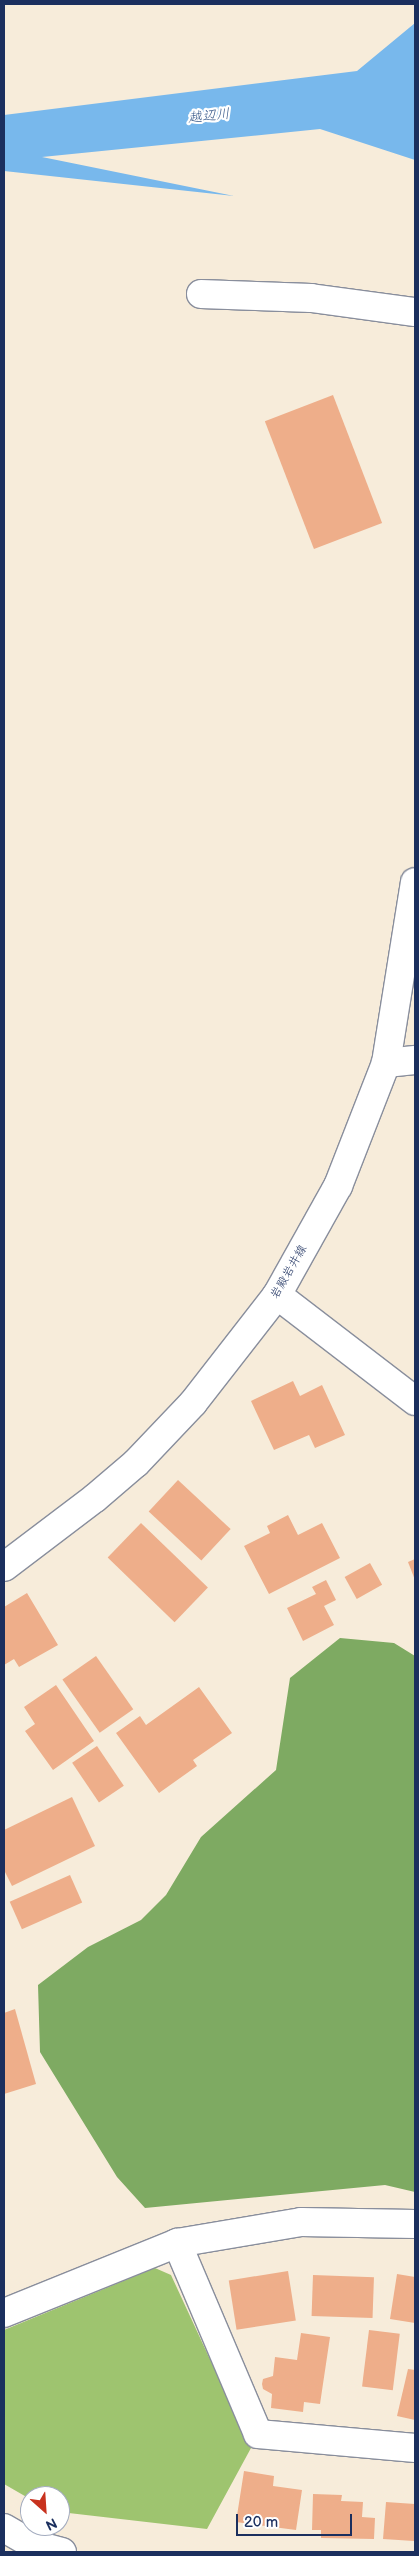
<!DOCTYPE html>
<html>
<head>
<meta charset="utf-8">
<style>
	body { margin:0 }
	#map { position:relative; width:419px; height:2556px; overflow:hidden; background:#f7ecda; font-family:"Balsamiq Sans","Klee One",sans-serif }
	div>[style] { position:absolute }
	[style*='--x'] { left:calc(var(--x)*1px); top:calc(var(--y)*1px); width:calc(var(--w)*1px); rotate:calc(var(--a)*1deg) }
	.green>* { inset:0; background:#9ec46f }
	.forest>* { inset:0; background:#7eaa62 }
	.water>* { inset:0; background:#78b8ec }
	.building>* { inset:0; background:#eeae8a; transform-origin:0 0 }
	.roads { filter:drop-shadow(1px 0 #898e9c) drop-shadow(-1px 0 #898e9c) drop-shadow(0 1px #898e9c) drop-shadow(0 -1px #898e9c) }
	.minor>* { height:28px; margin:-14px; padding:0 14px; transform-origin:14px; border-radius:14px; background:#fff }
	.tertiary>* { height:28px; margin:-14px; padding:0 14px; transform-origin:14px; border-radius:14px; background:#fff }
	.secondary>* { height:28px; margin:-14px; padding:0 14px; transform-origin:14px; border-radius:14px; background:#fff }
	span { translate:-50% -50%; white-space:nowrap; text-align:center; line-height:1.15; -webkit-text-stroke:4.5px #fff; paint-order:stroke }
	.street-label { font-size:12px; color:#1b2f5e }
	.water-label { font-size:14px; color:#375889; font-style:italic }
	.frame { position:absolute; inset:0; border:5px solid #1b2f5e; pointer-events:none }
	.north { position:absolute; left:20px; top:2486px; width:50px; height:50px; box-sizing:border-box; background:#fff; border:1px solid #a4acbf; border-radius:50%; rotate:154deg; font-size:14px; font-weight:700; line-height:20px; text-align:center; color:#1b2f5e }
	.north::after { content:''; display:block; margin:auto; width:18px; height:22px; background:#c8321e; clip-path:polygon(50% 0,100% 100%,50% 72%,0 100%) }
	.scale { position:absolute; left:236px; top:2514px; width:116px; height:22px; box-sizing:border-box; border:2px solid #1b2f5e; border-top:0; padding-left:6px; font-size:15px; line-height:18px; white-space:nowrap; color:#1b2f5e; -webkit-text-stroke:4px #fff; paint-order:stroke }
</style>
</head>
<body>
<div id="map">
	<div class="green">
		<div style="clip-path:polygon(155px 2268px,171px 2275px,251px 2448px,207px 2529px,60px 2512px,60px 2496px,30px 2496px,30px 2499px,4px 2484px,4px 2330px)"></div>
	</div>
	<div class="forest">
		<div style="clip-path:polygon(340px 1638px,394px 1643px,415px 1656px,415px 2192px,385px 2185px,145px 2208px,117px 2177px,40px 2052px,38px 1985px,88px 1947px,141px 1920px,166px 1895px,201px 1837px,276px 1770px,290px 1678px)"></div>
	</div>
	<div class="water">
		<div style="clip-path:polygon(415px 23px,415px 160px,320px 129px,42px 157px,234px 196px,4px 171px,4px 115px,357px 71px)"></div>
	</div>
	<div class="building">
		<div style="left:333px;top:395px;width:137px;height:73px;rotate:69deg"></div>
		<div style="clip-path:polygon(293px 1381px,300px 1396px,322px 1385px,345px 1435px,315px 1448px,309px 1435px,274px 1450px,251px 1401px)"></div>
		<div style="left:178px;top:1480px;width:72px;height:43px;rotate:43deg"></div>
		<div style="clip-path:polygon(288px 1515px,298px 1535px,322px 1523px,340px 1558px,269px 1594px,244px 1546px,270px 1533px,267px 1526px)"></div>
		<div style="left:141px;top:1523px;width:93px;height:48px;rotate:44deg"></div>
		<div style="clip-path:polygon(415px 1559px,415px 1580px,408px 1562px)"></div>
		<div style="left:370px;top:1563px;width:25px;height:29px;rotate:61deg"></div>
		<div style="clip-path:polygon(326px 1580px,336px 1600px,324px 1606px,334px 1625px,303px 1641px,287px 1608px,316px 1594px,312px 1587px)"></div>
		<div style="clip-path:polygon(27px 1593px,58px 1645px,19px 1667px,14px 1659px,4px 1665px,4px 1607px)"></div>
		<div style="left:96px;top:1656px;width:65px;height:41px;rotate:55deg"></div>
		<div style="clip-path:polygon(56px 1685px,94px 1741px,53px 1770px,25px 1731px,35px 1724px,24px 1707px)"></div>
		<div style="clip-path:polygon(199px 1687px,232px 1733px,193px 1760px,197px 1766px,159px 1793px,116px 1733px,140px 1716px,146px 1725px)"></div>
		<div style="left:97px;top:1746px;width:48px;height:30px;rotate:56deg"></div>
		<div style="clip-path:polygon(72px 1797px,95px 1846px,12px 1886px,4px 1870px,4px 1830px)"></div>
		<div style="left:70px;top:1875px;width:30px;height:66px;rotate:66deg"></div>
		<div style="clip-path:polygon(15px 2009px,36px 2084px,4px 2094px,4px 2013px)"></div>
		<div style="left:288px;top:2271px;width:50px;height:60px;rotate:81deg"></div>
		<div style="clip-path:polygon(397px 2274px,415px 2277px,415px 2323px,390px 2319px)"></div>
		<div style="left:313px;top:2275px;width:61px;height:41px;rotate:2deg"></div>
		<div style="left:369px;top:2330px;width:31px;height:57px;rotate:7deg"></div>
		<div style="clip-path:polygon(301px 2333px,330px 2337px,320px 2404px,304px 2402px,303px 2412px,271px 2408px,272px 2394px,263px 2389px,262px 2384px,263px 2379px,273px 2376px,275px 2357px,297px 2360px)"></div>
		<div style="clip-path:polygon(408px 2369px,415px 2370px,415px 2420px,397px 2416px)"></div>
		<div style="clip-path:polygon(244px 2471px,274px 2476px,273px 2486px,302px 2490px,296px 2530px,236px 2522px)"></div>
		<div style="clip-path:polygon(313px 2494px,342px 2495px,341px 2501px,363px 2502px,362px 2517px,375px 2518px,374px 2539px,321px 2538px,321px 2530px,312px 2530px)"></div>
		<div style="clip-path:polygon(386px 2502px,415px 2504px,415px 2546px,414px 2541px,383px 2539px)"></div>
	</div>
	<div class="roads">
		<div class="minor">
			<div style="--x:201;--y:294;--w:110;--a:2.1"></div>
			<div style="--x:311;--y:298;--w:105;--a:7.7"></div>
			<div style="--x:386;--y:1063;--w:29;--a:-6"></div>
			<div style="--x:177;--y:2243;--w:207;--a:67"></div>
			<div style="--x:258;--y:2434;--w:158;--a:5.1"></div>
			<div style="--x:4;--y:2313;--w:187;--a:-22"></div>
			<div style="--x:177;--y:2243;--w:126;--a:-9.6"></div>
			<div style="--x:301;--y:2222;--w:114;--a:1"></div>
		</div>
		<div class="tertiary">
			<div style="--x:277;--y:1295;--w:174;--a:37.5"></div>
			<div style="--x:4;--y:2528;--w:32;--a:30"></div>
			<div style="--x:32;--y:2544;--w:31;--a:15"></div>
		</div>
		<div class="secondary">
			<div style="--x:4;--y:1567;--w:114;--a:-37.2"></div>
			<div style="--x:95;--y:1498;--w:54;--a:-40.5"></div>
			<div style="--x:136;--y:1463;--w:83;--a:-46.5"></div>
			<div style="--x:193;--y:1403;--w:137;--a:-52.1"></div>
			<div style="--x:277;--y:1295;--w:125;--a:-60.8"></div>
			<div style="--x:338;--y:1186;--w:132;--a:-68.7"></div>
			<div style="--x:386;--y:1063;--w:183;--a:-80.9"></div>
		</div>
	</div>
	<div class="street-label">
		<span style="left:289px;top:1272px;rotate:-60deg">岩殿岩井線</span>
	</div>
	<div class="water-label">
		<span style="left:209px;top:116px;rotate:-6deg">越辺川</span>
	</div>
	<div class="frame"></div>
	<div class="north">N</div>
	<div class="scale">20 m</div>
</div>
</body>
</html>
